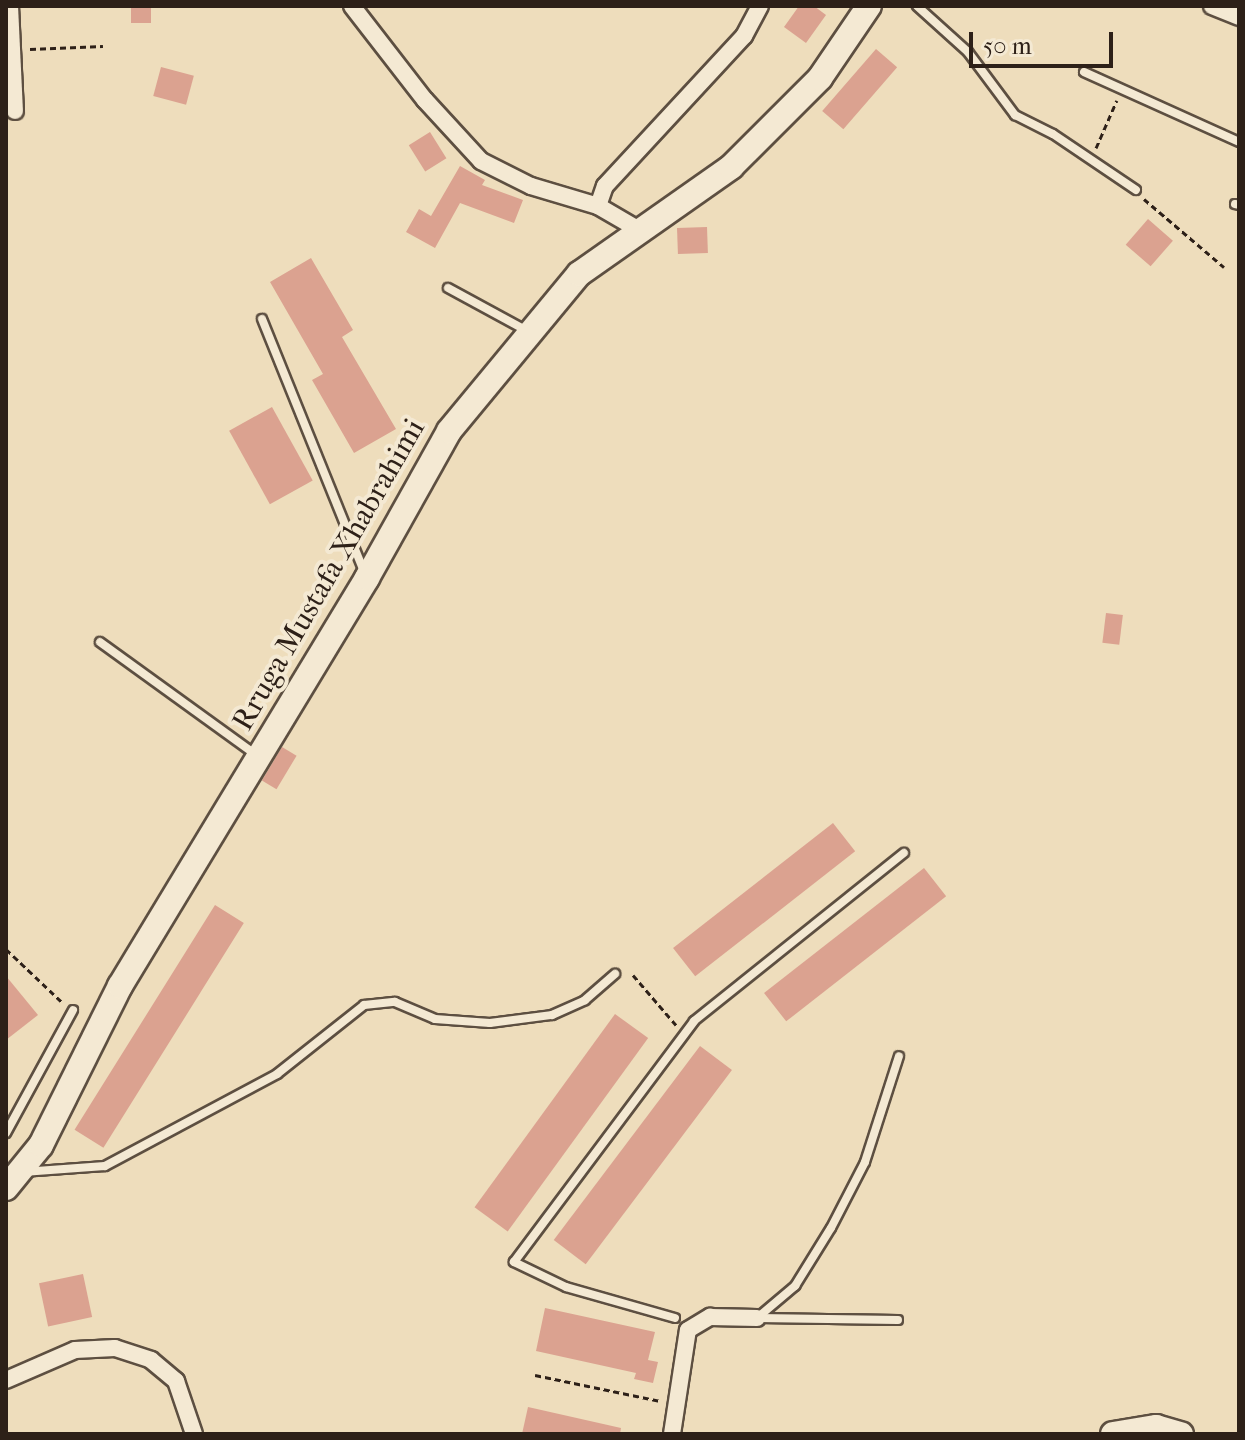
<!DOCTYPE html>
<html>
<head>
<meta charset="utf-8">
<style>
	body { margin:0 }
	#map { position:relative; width:1245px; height:1440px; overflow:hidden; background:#eeddbc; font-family:"IM FELL French Canon",serif }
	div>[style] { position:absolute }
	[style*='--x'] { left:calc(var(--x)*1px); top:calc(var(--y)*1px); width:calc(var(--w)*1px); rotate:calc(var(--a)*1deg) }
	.building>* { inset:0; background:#dba290; transform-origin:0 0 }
	.path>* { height:3px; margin-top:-1.5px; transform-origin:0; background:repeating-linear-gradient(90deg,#2d2018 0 6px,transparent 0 10px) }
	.roads { filter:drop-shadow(2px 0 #5d4f41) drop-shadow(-2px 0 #5d4f41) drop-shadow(0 2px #5d4f41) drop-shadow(0 -2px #5d4f41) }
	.lane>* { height:8px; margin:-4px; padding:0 4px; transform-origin:4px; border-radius:4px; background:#f4e9d3 }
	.street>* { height:16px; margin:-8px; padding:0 8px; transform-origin:8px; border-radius:8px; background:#f4e9d3 }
	.secondary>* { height:24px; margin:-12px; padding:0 12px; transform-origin:12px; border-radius:12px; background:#f4e9d3 }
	span { translate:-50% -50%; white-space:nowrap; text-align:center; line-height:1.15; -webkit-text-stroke:8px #f4e9d3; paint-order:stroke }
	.street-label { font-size:30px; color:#2d2018 }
	.frame { position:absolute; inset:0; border:8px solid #2d2018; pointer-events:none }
	.scale { position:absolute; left:969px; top:32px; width:144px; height:36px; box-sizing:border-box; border:4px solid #2d2018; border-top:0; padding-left:10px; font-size:24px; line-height:28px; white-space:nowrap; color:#2d2018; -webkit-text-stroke:6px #f4e9d3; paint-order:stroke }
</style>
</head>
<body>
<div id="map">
	<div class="building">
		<div style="left:131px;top:6px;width:20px;height:17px"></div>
		<div style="clip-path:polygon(799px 6px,814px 6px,826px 15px,806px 43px,784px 27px)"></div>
		<div style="left:876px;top:49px;width:28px;height:82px;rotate:41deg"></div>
		<div style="left:161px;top:67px;width:34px;height:30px;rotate:15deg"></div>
		<div style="left:430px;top:132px;width:31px;height:25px;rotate:58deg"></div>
		<div style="clip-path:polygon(460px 166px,485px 180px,482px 185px,523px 200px,514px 223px,460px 203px,435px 248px,406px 232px,419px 209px,431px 216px)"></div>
		<div style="left:1148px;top:219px;width:33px;height:34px;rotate:41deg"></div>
		<div style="left:707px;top:227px;width:26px;height:30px;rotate:88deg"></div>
		<div style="clip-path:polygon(311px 258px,353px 330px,342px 337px,396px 429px,354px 453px,312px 380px,323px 374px,270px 282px)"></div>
		<div style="left:272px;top:407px;width:84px;height:49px;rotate:61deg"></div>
		<div style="left:1106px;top:613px;width:17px;height:30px;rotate:7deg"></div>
		<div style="left:282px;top:747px;width:17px;height:39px;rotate:31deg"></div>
		<div style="left:833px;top:823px;width:36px;height:203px;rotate:52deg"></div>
		<div style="left:924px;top:868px;width:36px;height:203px;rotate:52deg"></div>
		<div style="left:215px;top:905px;width:34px;height:265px;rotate:32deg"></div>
		<div style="clip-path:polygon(6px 976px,38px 1015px,6px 1040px)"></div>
		<div style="left:615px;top:1014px;width:41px;height:239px;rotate:36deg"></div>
		<div style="left:700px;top:1046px;width:40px;height:243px;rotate:37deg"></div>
		<div style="left:83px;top:1274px;width:44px;height:45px;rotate:78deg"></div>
		<div style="clip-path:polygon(545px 1308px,655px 1332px,648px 1360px,658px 1362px,653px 1383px,634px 1379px,636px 1373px,536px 1351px)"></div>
		<div style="clip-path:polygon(528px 1407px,621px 1428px,620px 1434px,522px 1434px)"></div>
	</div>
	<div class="path">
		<div style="--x:30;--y:49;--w:73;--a:-2.4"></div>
		<div style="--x:1096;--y:148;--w:52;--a:-66.4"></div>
		<div style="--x:1144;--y:199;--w:105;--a:40.4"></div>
		<div style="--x:6;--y:949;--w:79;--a:43.5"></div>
		<div style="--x:633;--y:975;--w:66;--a:49.3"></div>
		<div style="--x:535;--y:1375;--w:128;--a:11.7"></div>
	</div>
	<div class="roads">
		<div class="lane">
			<div style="--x:917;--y:6;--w:69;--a:42"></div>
			<div style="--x:968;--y:52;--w:79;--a:53.3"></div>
			<div style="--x:1015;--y:115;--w:42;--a:26.6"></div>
			<div style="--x:1053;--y:134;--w:100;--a:34"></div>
			<div style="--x:1084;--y:72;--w:170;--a:24.3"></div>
			<div style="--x:1235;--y:204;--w:4;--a:14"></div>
			<div style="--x:448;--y:288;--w:92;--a:28.5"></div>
			<div style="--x:262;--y:319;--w:275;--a:68"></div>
			<div style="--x:100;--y:642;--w:191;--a:35.9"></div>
			<div style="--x:6;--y:1133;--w:140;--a:-61.4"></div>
			<div style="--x:23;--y:1172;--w:82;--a:-4.2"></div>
			<div style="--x:105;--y:1166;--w:195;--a:-28.1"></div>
			<div style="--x:277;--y:1074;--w:111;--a:-38.4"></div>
			<div style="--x:364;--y:1005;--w:31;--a:-6"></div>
			<div style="--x:395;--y:1002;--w:43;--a:23"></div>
			<div style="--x:435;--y:1019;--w:55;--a:4.2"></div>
			<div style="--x:490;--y:1023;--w:63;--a:-7.4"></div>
			<div style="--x:552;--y:1015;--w:36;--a:-24"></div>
			<div style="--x:585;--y:1000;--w:40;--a:-41"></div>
			<div style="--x:675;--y:1318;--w:113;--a:-164.1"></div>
			<div style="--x:566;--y:1287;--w:58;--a:-154.3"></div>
			<div style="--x:514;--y:1262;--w:301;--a:-53.2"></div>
			<div style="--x:694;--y:1021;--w:269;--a:-38.7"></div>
			<div style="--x:757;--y:1318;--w:50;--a:-40.1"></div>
			<div style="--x:795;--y:1286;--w:68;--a:-58.2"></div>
			<div style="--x:831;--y:1228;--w:74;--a:-62.7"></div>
			<div style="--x:865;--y:1162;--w:111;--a:-72.2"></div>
			<div style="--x:758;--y:1318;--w:140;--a:0.8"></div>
		</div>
		<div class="street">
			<div style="--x:10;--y:6;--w:105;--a:87.3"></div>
			<div style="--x:352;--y:6;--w:119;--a:52.2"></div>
			<div style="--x:425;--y:100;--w:83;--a:47.4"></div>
			<div style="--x:481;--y:161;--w:56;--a:26.6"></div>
			<div style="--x:531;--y:186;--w:70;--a:16.6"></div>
			<div style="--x:598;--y:206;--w:48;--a:30.3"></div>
			<div style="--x:1212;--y:6;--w:29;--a:22"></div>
			<div style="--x:598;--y:206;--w:21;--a:-71"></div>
			<div style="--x:605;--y:186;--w:205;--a:-47.2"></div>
			<div style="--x:744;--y:36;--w:34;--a:-62"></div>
			<div style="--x:6;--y:1380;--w:75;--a:-23.5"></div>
			<div style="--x:75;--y:1350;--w:40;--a:-2.9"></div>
			<div style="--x:115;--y:1348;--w:38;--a:18"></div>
			<div style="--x:151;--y:1360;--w:33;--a:40"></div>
			<div style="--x:176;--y:1381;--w:56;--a:71.2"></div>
			<div style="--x:672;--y:1434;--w:105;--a:-81.3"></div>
			<div style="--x:688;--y:1330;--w:26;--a:-31"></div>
			<div style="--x:710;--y:1317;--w:47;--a:1.2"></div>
		</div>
		<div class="secondary">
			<div style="--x:6;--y:1188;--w:55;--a:-50.9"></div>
			<div style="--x:41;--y:1145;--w:178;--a:-63.6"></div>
			<div style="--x:120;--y:986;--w:477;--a:-58.8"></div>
			<div style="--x:367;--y:578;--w:168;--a:-60.8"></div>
			<div style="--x:449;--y:431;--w:204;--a:-50.4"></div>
			<div style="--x:579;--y:274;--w:186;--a:-35.1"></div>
			<div style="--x:731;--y:167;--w:126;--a:-45"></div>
			<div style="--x:820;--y:78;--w:87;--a:-55.8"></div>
			<div style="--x:1113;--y:1434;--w:44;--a:-9.2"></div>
			<div style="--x:1156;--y:1427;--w:26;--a:16"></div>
		</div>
	</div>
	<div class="street-label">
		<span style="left:329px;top:575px;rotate:-60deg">Rruga Mustafa Xhabrahimi</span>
	</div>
	<div class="frame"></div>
	<div class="scale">50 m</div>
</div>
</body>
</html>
